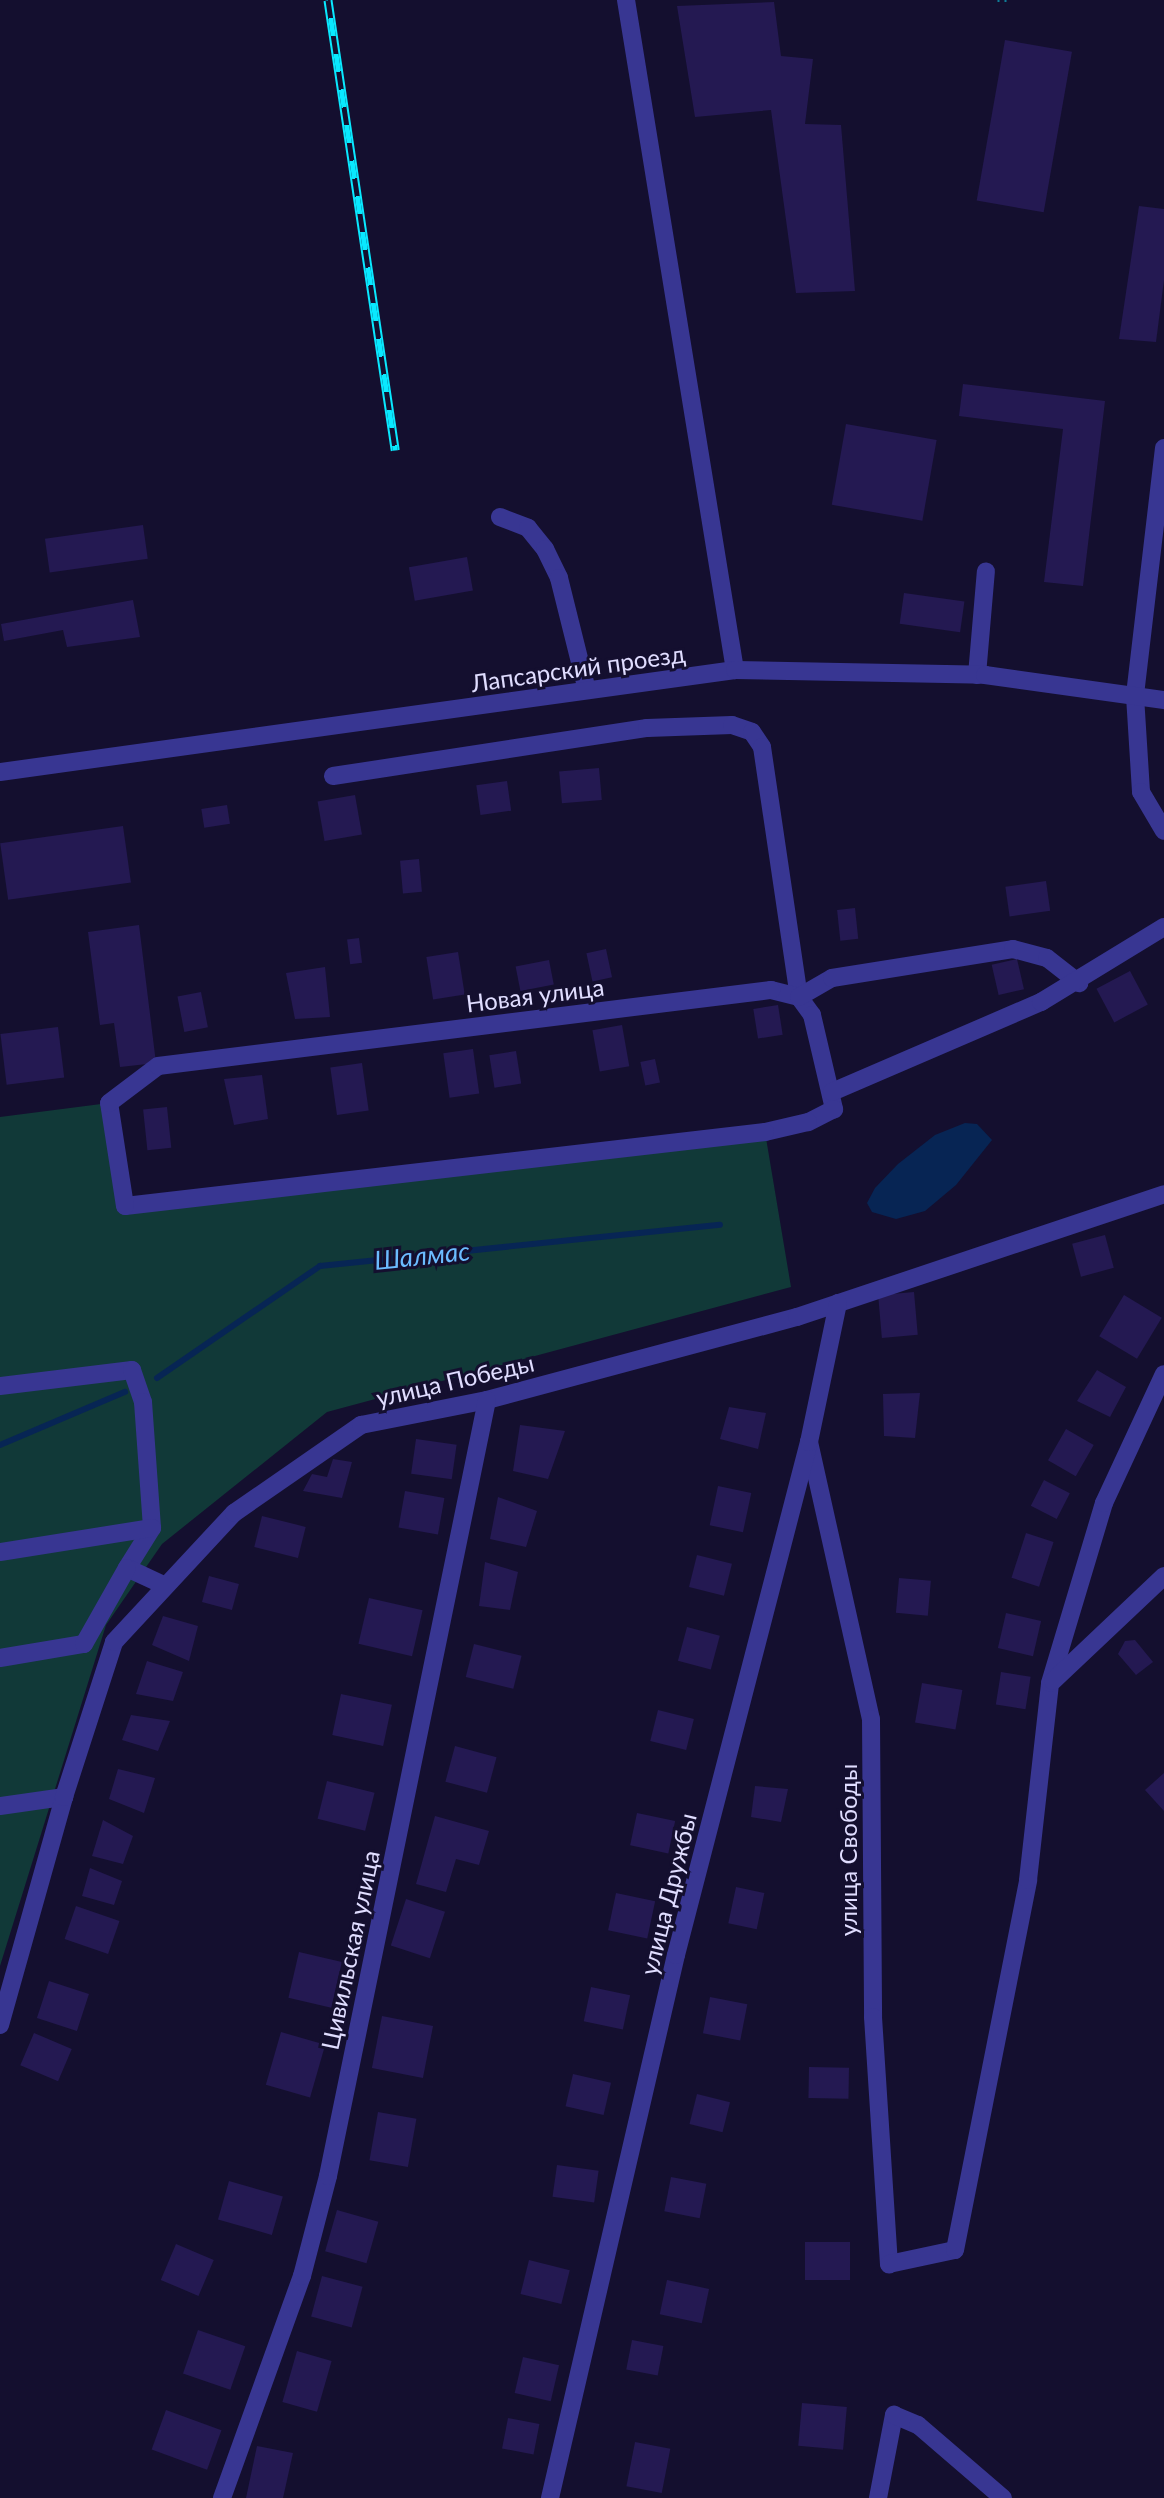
<!DOCTYPE html>
<html>
<head>
<meta charset="utf-8">
<style>
	body { margin:0 }
	#map { position:relative; width:1164px; height:2498px; overflow:hidden; background:#140f2f; font-family:Lato,sans-serif }
	div>[style] { position:absolute }
	[style*='--x'] { left:calc(var(--x)*1px); top:calc(var(--y)*1px); width:calc(var(--w)*1px); rotate:calc(var(--a)*1deg) }
	.green>* { inset:0; background:#113938 }
	.water>* { inset:0; background:#072554 }
	.stream>* { height:6px; margin:-3px; padding:0 3px; transform-origin:3px; border-radius:3px; background:#072554 }
	.building>* { inset:0; background:#241952; transform-origin:0 0 }
	.minor>* { height:18px; margin:-9px; padding:0 9px; transform-origin:9px; border-radius:9px; background:#383692 }
	.rail>* { height:9px; margin-top:-4.5px; transform-origin:0; background:repeating-linear-gradient(90deg,#140f2f 0 18px,#09e9ff 0 36px); box-sizing:border-box; border-block:2px solid #09e9ff }
	span { translate:-50% -50%; white-space:nowrap; text-align:center; line-height:1.15; -webkit-text-stroke:6px #140f2f; paint-order:stroke }
	.street-label { font-size:24px; color:#e0ddff }
	.water-label { font-size:26px; color:#6bbcff; font-style:italic }
</style>
</head>
<body>
<div id="map">
	<div class="green">
		<div style="clip-path:polygon(109px 1103px,125px 1205px,765px 1132px,791px 1287px,327px 1412px,162px 1544px,106px 1625px,0 1966px,0 1117px)"></div>
	</div>
	<div class="water">
		<div style="clip-path:polygon(965px 1123px,977px 1124px,992px 1140px,956px 1185px,925px 1211px,896px 1219px,872px 1212px,867px 1203px,875px 1188px,898px 1164px,935px 1135px)"></div>
	</div>
	<div class="stream">
		<div style="--x:157;--y:1378;--w:198;--a:-34.5"></div>
		<div style="--x:320;--y:1266;--w:402;--a:-5.9"></div>
		<div style="--x:0;--y:1445;--w:136;--a:-23"></div>
	</div>
	<div class="building">
		<div style="clip-path:polygon(774px 2px,781px 56px,813px 59px,805px 124px,841px 125px,855px 291px,796px 293px,771px 110px,695px 117px,677px 6px)"></div>
		<div style="left:1005px;top:40px;width:68px;height:163px;rotate:10deg"></div>
		<div style="clip-path:polygon(1139px 206px,1164px 209px,1164px 280px,1156px 342px,1119px 339px)"></div>
		<div style="clip-path:polygon(963px 384px,1105px 401px,1083px 586px,1044px 582px,1063px 429px,959px 416px)"></div>
		<div style="left:846px;top:424px;width:92px;height:82px;rotate:10deg"></div>
		<div style="left:143px;top:525px;width:34px;height:99px;rotate:82deg"></div>
		<div style="left:467px;top:557px;width:34px;height:59px;rotate:80deg"></div>
		<div style="left:904px;top:593px;width:61px;height:31px;rotate:8deg"></div>
		<div style="clip-path:polygon(133px 600px,140px 637px,67px 647px,63px 630px,4px 641px,1px 624px)"></div>
		<div style="left:599px;top:768px;width:32px;height:40px;rotate:85deg"></div>
		<div style="left:507px;top:781px;width:30px;height:31px;rotate:82deg"></div>
		<div style="left:355px;top:795px;width:40px;height:38px;rotate:80deg"></div>
		<div style="left:227px;top:805px;width:19px;height:26px;rotate:81deg"></div>
		<div style="left:123px;top:826px;width:57px;height:124px;rotate:82deg"></div>
		<div style="left:419px;top:859px;width:33px;height:19px;rotate:85deg"></div>
		<div style="left:1046px;top:881px;width:30px;height:41px;rotate:82deg"></div>
		<div style="left:855px;top:908px;width:31px;height:18px;rotate:84deg"></div>
		<div style="clip-path:polygon(139px 925px,156px 1063px,120px 1067px,114px 1023px,100px 1025px,88px 932px)"></div>
		<div style="left:359px;top:938px;width:25px;height:12px;rotate:83deg"></div>
		<div style="left:606px;top:949px;width:29px;height:20px;rotate:78deg"></div>
		<div style="left:458px;top:952px;width:43px;height:32px;rotate:81deg"></div>
		<div style="left:1017px;top:959px;width:31px;height:26px;rotate:77deg"></div>
		<div style="left:549px;top:960px;width:25px;height:34px;rotate:79deg"></div>
		<div style="clip-path:polygon(325px 967px,330px 1017px,295px 1019px,286px 973px)"></div>
		<div style="left:1130px;top:971px;width:38px;height:38px;rotate:62deg"></div>
		<div style="left:201px;top:992px;width:36px;height:24px;rotate:79deg"></div>
		<div style="left:778px;top:1005px;width:30px;height:25px;rotate:81deg"></div>
		<div style="left:622px;top:1025px;width:42px;height:30px;rotate:80deg"></div>
		<div style="left:58px;top:1027px;width:51px;height:58px;rotate:83deg"></div>
		<div style="left:473px;top:1049px;width:45px;height:30px;rotate:82deg"></div>
		<div style="left:516px;top:1051px;width:33px;height:27px;rotate:81deg"></div>
		<div style="left:655px;top:1059px;width:24px;height:15px;rotate:78deg"></div>
		<div style="left:362px;top:1063px;width:48px;height:32px;rotate:82deg"></div>
		<div style="clip-path:polygon(262px 1075px,268px 1119px,234px 1125px,224px 1079px)"></div>
		<div style="left:167px;top:1107px;width:41px;height:24px;rotate:84deg"></div>
		<div style="left:1105px;top:1235px;width:34px;height:34px;rotate:75deg"></div>
		<div style="left:914px;top:1292px;width:43px;height:36px;rotate:85deg"></div>
		<div style="left:1124px;top:1295px;width:44px;height:48px;rotate:31deg"></div>
		<div style="clip-path:polygon(1097px 1370px,1126px 1387px,1110px 1417px,1077px 1401px)"></div>
		<div style="clip-path:polygon(920px 1393px,915px 1438px,884px 1436px,883px 1394px)"></div>
		<div style="clip-path:polygon(729px 1407px,766px 1413px,758px 1449px,720px 1439px)"></div>
		<div style="clip-path:polygon(520px 1425px,565px 1431px,548px 1479px,513px 1471px)"></div>
		<div style="left:1066px;top:1429px;width:32px;height:36px;rotate:30deg"></div>
		<div style="left:416px;top:1439px;width:41px;height:35px;rotate:8deg"></div>
		<div style="clip-path:polygon(333px 1459px,352px 1462px,342px 1498px,303px 1491px,312px 1474px,327px 1477px)"></div>
		<div style="left:1044px;top:1480px;width:29px;height:29px;rotate:27deg"></div>
		<div style="left:718px;top:1486px;width:34px;height:40px;rotate:12deg"></div>
		<div style="left:405px;top:1491px;width:40px;height:37px;rotate:10deg"></div>
		<div style="clip-path:polygon(498px 1497px,537px 1511px,526px 1547px,490px 1539px)"></div>
		<div style="left:262px;top:1516px;width:45px;height:32px;rotate:14deg"></div>
		<div style="left:1026px;top:1533px;width:29px;height:47px;rotate:18deg"></div>
		<div style="left:697px;top:1555px;width:36px;height:33px;rotate:14deg"></div>
		<div style="clip-path:polygon(485px 1562px,518px 1572px,510px 1610px,479px 1606px)"></div>
		<div style="left:209px;top:1576px;width:31px;height:27px;rotate:15deg"></div>
		<div style="left:899px;top:1578px;width:32px;height:35px;rotate:5deg"></div>
		<div style="left:369px;top:1598px;width:55px;height:47px;rotate:13deg"></div>
		<div style="left:1006px;top:1613px;width:36px;height:36px;rotate:13deg"></div>
		<div style="clip-path:polygon(163px 1616px,198px 1626px,189px 1661px,152px 1645px)"></div>
		<div style="left:687px;top:1627px;width:34px;height:35px;rotate:15deg"></div>
		<div style="clip-path:polygon(1135px 1640px,1153px 1662px,1136px 1675px,1118px 1654px,1125px 1641px)"></div>
		<div style="left:474px;top:1644px;width:49px;height:34px;rotate:14deg"></div>
		<div style="clip-path:polygon(147px 1661px,183px 1672px,173px 1701px,136px 1694px)"></div>
		<div style="left:1001px;top:1672px;width:30px;height:33px;rotate:9deg"></div>
		<div style="left:922px;top:1683px;width:41px;height:40px;rotate:10deg"></div>
		<div style="left:341px;top:1694px;width:52px;height:42px;rotate:12deg"></div>
		<div style="left:658px;top:1710px;width:37px;height:32px;rotate:14deg"></div>
		<div style="clip-path:polygon(131px 1715px,170px 1721px,158px 1751px,122px 1740px)"></div>
		<div style="left:455px;top:1746px;width:43px;height:37px;rotate:15deg"></div>
		<div style="clip-path:polygon(118px 1769px,155px 1778px,144px 1813px,109px 1799px)"></div>
		<div style="clip-path:polygon(1164px 1773px,1164px 1811px,1145px 1790px)"></div>
		<div style="left:327px;top:1781px;width:49px;height:39px;rotate:14deg"></div>
		<div style="clip-path:polygon(755px 1786px,788px 1789px,781px 1822px,751px 1817px)"></div>
		<div style="left:637px;top:1813px;width:39px;height:33px;rotate:12deg"></div>
		<div style="clip-path:polygon(435px 1816px,489px 1831px,479px 1865px,456px 1859px,446px 1892px,416px 1884px)"></div>
		<div style="clip-path:polygon(103px 1820px,133px 1836px,123px 1864px,92px 1856px)"></div>
		<div style="clip-path:polygon(90px 1868px,122px 1881px,114px 1905px,82px 1896px)"></div>
		<div style="left:736px;top:1887px;width:29px;height:37px;rotate:12deg"></div>
		<div style="left:616px;top:1893px;width:40px;height:38px;rotate:12deg"></div>
		<div style="left:406px;top:1899px;width:41px;height:49px;rotate:18deg"></div>
		<div style="left:76px;top:1906px;width:46px;height:35px;rotate:19deg"></div>
		<div style="left:299px;top:1952px;width:44px;height:47px;rotate:13deg"></div>
		<div style="left:49px;top:1981px;width:42px;height:39px;rotate:18deg"></div>
		<div style="left:591px;top:1987px;width:40px;height:35px;rotate:12deg"></div>
		<div style="left:710px;top:1997px;width:38px;height:37px;rotate:11deg"></div>
		<div style="left:382px;top:2016px;width:52px;height:53px;rotate:11deg"></div>
		<div style="left:281px;top:2032px;width:46px;height:55px;rotate:16deg"></div>
		<div style="left:34px;top:2033px;width:41px;height:35px;rotate:23deg"></div>
		<div style="left:809px;top:2067px;width:40px;height:31px;rotate:1deg"></div>
		<div style="left:573px;top:2074px;width:39px;height:33px;rotate:13deg"></div>
		<div style="left:697px;top:2094px;width:34px;height:31px;rotate:14deg"></div>
		<div style="left:378px;top:2112px;width:39px;height:49px;rotate:10deg"></div>
		<div style="left:557px;top:2165px;width:42px;height:32px;rotate:8deg"></div>
		<div style="left:671px;top:2177px;width:36px;height:35px;rotate:11deg"></div>
		<div style="left:229px;top:2181px;width:56px;height:40px;rotate:16deg"></div>
		<div style="left:337px;top:2210px;width:43px;height:43px;rotate:16deg"></div>
		<div style="left:805px;top:2242px;width:45px;height:38px"></div>
		<div style="left:176px;top:2244px;width:41px;height:39px;rotate:23deg"></div>
		<div style="left:529px;top:2260px;width:42px;height:35px;rotate:14deg"></div>
		<div style="left:322px;top:2276px;width:42px;height:42px;rotate:15deg"></div>
		<div style="left:667px;top:2280px;width:43px;height:35px;rotate:12deg"></div>
		<div style="left:198px;top:2330px;width:50px;height:46px;rotate:19deg"></div>
		<div style="left:632px;top:2340px;width:32px;height:30px;rotate:11deg"></div>
		<div style="left:297px;top:2351px;width:36px;height:53px;rotate:16deg"></div>
		<div style="left:523px;top:2357px;width:37px;height:37px;rotate:13deg"></div>
		<div style="left:802px;top:2403px;width:45px;height:43px;rotate:5deg"></div>
		<div style="left:166px;top:2410px;width:59px;height:42px;rotate:20deg"></div>
		<div style="left:508px;top:2418px;width:32px;height:31px;rotate:11deg"></div>
		<div style="left:635px;top:2442px;width:36px;height:45px;rotate:11deg"></div>
		<div style="clip-path:polygon(257px 2446px,293px 2453px,283px 2498px,246px 2498px)"></div>
	</div>
	<div class="minor">
		<div style="--x:626;--y:0;--w:679;--a:80.76"></div>
		<div style="--x:1164;--y:448;--w:250;--a:96.7"></div>
		<div style="--x:1135;--y:696;--w:96;--a:86.4"></div>
		<div style="--x:1141;--y:792;--w:45;--a:59.5"></div>
		<div style="--x:500;--y:517;--w:30;--a:21"></div>
		<div style="--x:528;--y:528;--w:27;--a:51"></div>
		<div style="--x:545;--y:549;--w:32;--a:64"></div>
		<div style="--x:559;--y:578;--w:115;--a:76"></div>
		<div style="--x:977;--y:675;--w:104;--a:-85.1"></div>
		<div style="--x:0;--y:772;--w:742;--a:-7.9"></div>
		<div style="--x:735;--y:670;--w:250;--a:1.1"></div>
		<div style="--x:985;--y:675;--w:181;--a:8"></div>
		<div style="--x:333;--y:776;--w:318;--a:-8.7"></div>
		<div style="--x:647;--y:728;--w:85;--a:-2"></div>
		<div style="--x:732;--y:725;--w:21;--a:19"></div>
		<div style="--x:752;--y:732;--w:18;--a:56"></div>
		<div style="--x:762;--y:747;--w:253;--a:81.6"></div>
		<div style="--x:771;--y:990;--w:29;--a:14"></div>
		<div style="--x:799;--y:997;--w:22;--a:54"></div>
		<div style="--x:812;--y:1015;--w:97;--a:76.8"></div>
		<div style="--x:834;--y:1109;--w:29;--a:153"></div>
		<div style="--x:808;--y:1122;--w:44;--a:166.9"></div>
		<div style="--x:765;--y:1132;--w:644;--a:173.4"></div>
		<div style="--x:125;--y:1206;--w:104;--a:-98.8"></div>
		<div style="--x:109;--y:1103;--w:61;--a:-37.1"></div>
		<div style="--x:158;--y:1066;--w:618;--a:-7.07"></div>
		<div style="--x:799;--y:997;--w:38;--a:-30"></div>
		<div style="--x:832;--y:978;--w:183;--a:-9.1"></div>
		<div style="--x:1013;--y:949;--w:35;--a:15"></div>
		<div style="--x:1047;--y:958;--w:41;--a:38"></div>
		<div style="--x:832;--y:1092;--w:228;--a:-23.3"></div>
		<div style="--x:1041;--y:1002;--w:144;--a:-31.4"></div>
		<div style="--x:0;--y:1386;--w:133;--a:-6.9"></div>
		<div style="--x:132;--y:1370;--w:34;--a:71"></div>
		<div style="--x:143;--y:1402;--w:126;--a:85.9"></div>
		<div style="--x:152;--y:1528;--w:47;--a:122"></div>
		<div style="--x:127;--y:1568;--w:40;--a:25"></div>
		<div style="--x:809;--y:1442;--w:284;--a:77.4"></div>
		<div style="--x:871;--y:1719;--w:298;--a:89.6"></div>
		<div style="--x:873;--y:2017;--w:248;--a:86.3"></div>
		<div style="--x:889;--y:2264;--w:67;--a:-12"></div>
		<div style="--x:955;--y:2250;--w:377;--a:-78.8"></div>
		<div style="--x:1028;--y:1880;--w:198;--a:-83.6"></div>
		<div style="--x:1050;--y:1683;--w:188;--a:-73.3"></div>
		<div style="--x:1104;--y:1503;--w:142;--a:-65.1"></div>
		<div style="--x:0;--y:1552;--w:154;--a:-9"></div>
		<div style="--x:0;--y:1658;--w:85;--a:-9.5"></div>
		<div style="--x:84;--y:1644;--w:87;--a:-60.5"></div>
		<div style="--x:1053;--y:1681;--w:153;--a:-43.4"></div>
		<div style="--x:0;--y:1806;--w:65;--a:-8"></div>
		<div style="--x:0;--y:2025;--w:237;--a:-74.3"></div>
		<div style="--x:64;--y:1797;--w:163;--a:-72.1"></div>
		<div style="--x:114;--y:1642;--w:176;--a:-47.1"></div>
		<div style="--x:234;--y:1513;--w:155;--a:-34.7"></div>
		<div style="--x:361;--y:1425;--w:128;--a:-11.2"></div>
		<div style="--x:487;--y:1400;--w:321;--a:-15"></div>
		<div style="--x:797;--y:1317;--w:387;--a:-18.5"></div>
		<div style="--x:222;--y:2498;--w:236;--a:-70.2"></div>
		<div style="--x:302;--y:2276;--w:103;--a:-75.4"></div>
		<div style="--x:328;--y:2176;--w:792;--a:-78.42"></div>
		<div style="--x:550;--y:2498;--w:557;--a:-76.94"></div>
		<div style="--x:676;--y:1955;--w:530;--a:-75.47"></div>
		<div style="--x:809;--y:1442;--w:142;--a:-78.2"></div>
		<div style="--x:878;--y:2498;--w:85;--a:-79.1"></div>
		<div style="--x:894;--y:2415;--w:26;--a:23"></div>
		<div style="--x:918;--y:2425;--w:112;--a:40.7"></div>
	</div>
	<div class="rail">
		<div style="--x:328;--y:0;--w:455;--a:81.5"></div>
		<div style="--x:1002;--y:1;--w:1;--a:-90"></div>
	</div>
	<div class="street-label">
		<span style="left:578px;top:668px;rotate:-8deg">Лапсарский проезд</span>
		<span style="left:535px;top:995px;rotate:-7deg">Новая улица</span>
		<span style="left:455px;top:1380px;rotate:-13deg">улица Победы</span>
		<span style="left:848px;top:1850px;rotate:-90deg">улица Свободы</span>
		<span style="left:668px;top:1894px;rotate:-76deg">улица Дружбы</span>
		<span style="left:350px;top:1950px;rotate:-78deg">Цивильская улица</span>
	</div>
	<div class="water-label">
		<span style="left:422px;top:1256px;rotate:-6deg">Шалмас</span>
	</div>
</div>
</body>
</html>
